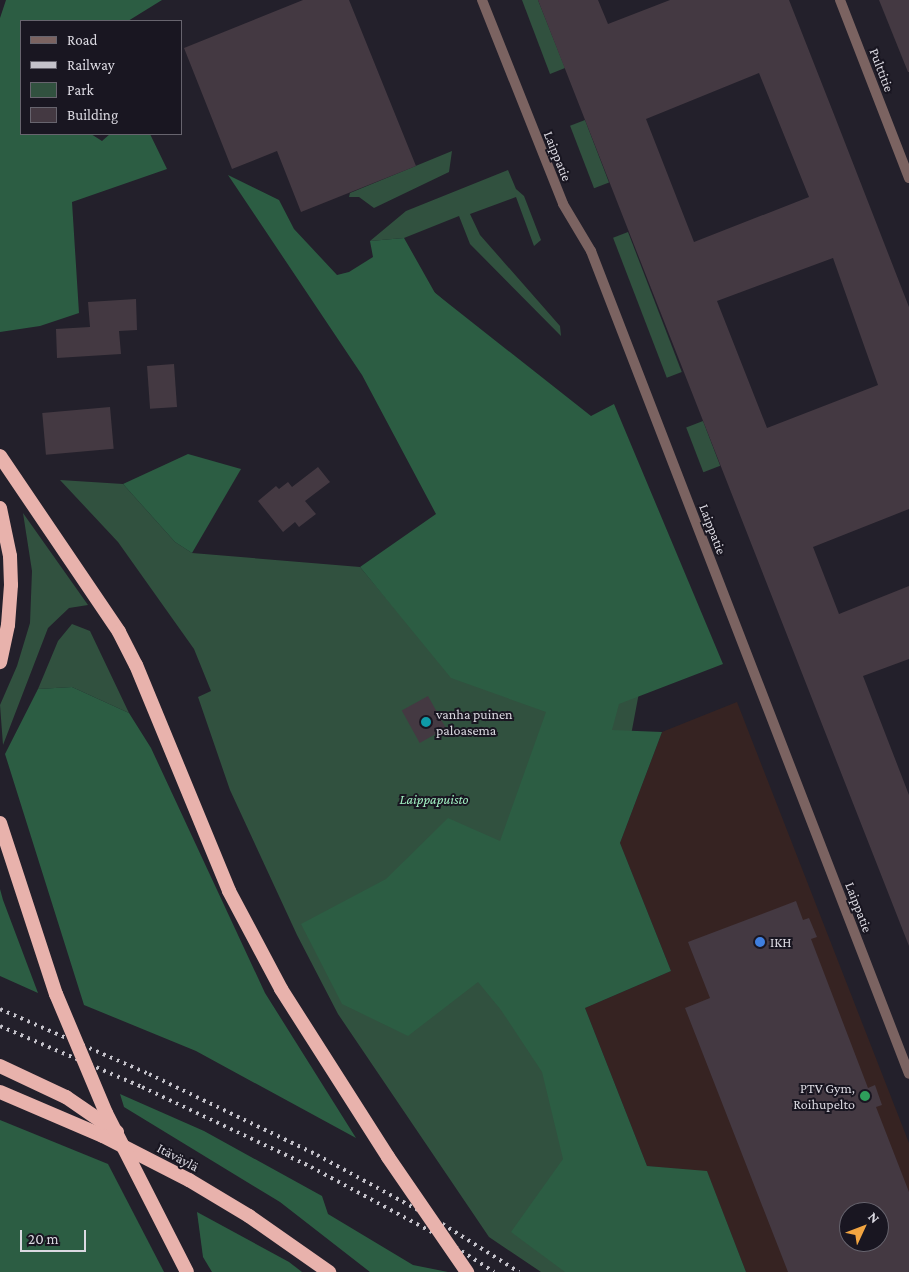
<!DOCTYPE html>
<html>
<head>
<meta charset="utf-8">
<style>
	body { margin:0 }
	#map { position:relative; width:909px; height:1272px; overflow:hidden; background:#23202b; font-family:"Crimson Pro",serif }
	div>[style] { position:absolute }
	[style*='--x'] { left:calc(var(--x)*1px); top:calc(var(--y)*1px); width:calc(var(--w)*1px); rotate:calc(var(--a)*1deg) }
	.commercial>* { inset:0; background:#362322 }
	.green>* { inset:0; background:#31513f; transform-origin:0 0 }
	.forest>* { inset:0; background:#2c5d43 }
	.building>* { inset:0; background:#443942; transform-origin:0 0 }
	.minor>* { height:10px; margin:-5px; padding:0 5px; transform-origin:5px; border-radius:5px; background:#7b6361 }
	.trunk>* { height:14px; margin:-7px; padding:0 7px; transform-origin:7px; border-radius:7px; background:#e8b2ac }
	.rail>* { height:4px; margin-top:-2px; transform-origin:0; background:repeating-linear-gradient(90deg,#c4c2ca 0 2.5px,transparent 0 7.5px) }
	.trunk-bridge>* { height:14px; margin:-7px; padding:0 7px; transform-origin:7px; border-radius:7px; background:#e8b2ac }
	.dots>* { width:14px; height:14px; translate:-50% -50%; box-sizing:border-box; border:2px solid #191621; border-radius:50% }
	span { translate:-50% -50%; white-space:nowrap; text-align:center; line-height:1.15; -webkit-text-stroke:4px #191621; paint-order:stroke }
	.street-label { font-size:14px; color:#dbd9e1 }
	.poi-label { font-size:14px; color:#dbd9e1 }
	.left { translate:0 -50%; text-align:left }
	.right { translate:-100% -50%; text-align:right }
	.park-label { font-size:14px; color:#a1efc2; font-style:italic }
	.legend { position:absolute; left:20px; top:20px; width:162px; height:115px; box-sizing:border-box; background:#191621; border:1px solid #67646e; margin:0; padding:6px 9px; list-style:none; font-size:15px; color:#dbd9e1 }
	.legend li { display:flex; align-items:center; gap:10px; height:25px }
	.legend b { width:25px; border:1px solid #67646e }
	.north { position:absolute; left:839px; top:1202px; width:50px; height:50px; box-sizing:border-box; background:#191621; border:1px solid #67646e; border-radius:50%; rotate:47deg; font-size:14px; font-weight:700; line-height:20px; text-align:center; color:#dbd9e1 }
	.north::after { content:''; display:block; margin:auto; width:18px; height:22px; background:#f2a541; clip-path:polygon(50% 0,100% 100%,50% 72%,0 100%) }
	.scale { position:absolute; left:20px; top:1230px; width:66px; height:22px; box-sizing:border-box; border:2px solid #dbd9e1; border-top:0; padding-left:6px; font-size:15px; line-height:18px; white-space:nowrap; color:#dbd9e1; -webkit-text-stroke:4px #191621; paint-order:stroke }
</style>
</head>
<body>
<div id="map">
	<div class="commercial">
		<div style="clip-path:polygon(evenodd,737px 702px,909px 1143px,909px 1272px,746px 1272px,707px 1172px,647px 1166px,585px 1008px,671px 971px,620px 843px,662px 732px,737px 702px,849px 1212px,879px 1212px,879px 1242px,849px 1242px,849px 1212px)"></div>
	</div>
	<div class="green">
		<div style="clip-path:polygon(522px 0,538px 0,565px 68px,550px 74px)"></div>
		<div style="left:585px;top:120px;width:67px;height:16px;rotate:69deg"></div>
		<div style="clip-path:polygon(452px 151px,449px 172px,374px 208px,359px 197px,349px 197px,350px 193px)"></div>
		<div style="clip-path:polygon(508px 170px,516px 189px,524px 196px,541px 240px,534px 246px,516px 197px,470px 214px,480px 235px,560px 326px,561px 336px,470px 244px,459px 216px,404px 238px,370px 241px,406px 211px)"></div>
		<div style="left:628px;top:232px;width:150px;height:16px;rotate:69deg"></div>
		<div style="clip-path:polygon(410px 271px,615px 449px,641px 682px,610px 847px,573px 1005px,648px 1177px,740px 1272px,541px 1272px,489px 1237px,338px 1014px,297px 935px,230px 790px,198px 697px,211px 691px,194px 649px,118px 542px,60px 480px,123px 484px,175px 542px,192px 553px,360px 567px,402px 617px,512px 574px)"></div>
		<div style="left:703px;top:421px;width:48px;height:18px;rotate:69deg"></div>
		<div style="clip-path:polygon(23px 513px,88px 605px,69px 608px,48px 628px,3px 745px,0 705px,17px 666px,30px 623px,32px 571px)"></div>
		<div style="clip-path:polygon(72px 624px,90px 631px,129px 713px,72px 687px,38px 689px,58px 641px)"></div>
	</div>
	<div class="forest">
		<div style="clip-path:polygon(6px 0,162px 0,128px 21px,21px 21px,21px 134px,91px 134px,102px 141px,110px 134px,150px 134px,167px 169px,72px 202px,79px 313px,40px 326px,0 332px,0 18px)"></div>
		<div style="clip-path:polygon(228px 175px,279px 200px,294px 229px,337px 275px,349px 272px,373px 257px,370px 241px,404px 238px,435px 293px,591px 416px,614px 404px,723px 664px,619px 704px,612px 730px,662px 732px,620px 843px,671px 971px,585px 1008px,647px 1166px,707px 1171px,746px 1272px,565px 1272px,511px 1232px,563px 1159px,542px 1072px,501px 1010px,478px 982px,408px 1036px,342px 1004px,301px 924px,386px 879px,448px 818px,500px 841px,546px 712px,451px 678px,360px 567px,436px 514px,362px 375px)"></div>
		<div style="clip-path:polygon(188px 454px,241px 469px,192px 553px,175px 542px,123px 484px)"></div>
		<div style="clip-path:polygon(72px 687px,129px 713px,151px 748px,265px 993px,356px 1138px,196px 1051px,84px 1005px,5px 754px,38px 689px)"></div>
		<div style="clip-path:polygon(0 889px,3px 900px,38px 993px,0 976px)"></div>
		<div style="clip-path:polygon(120px 1094px,204px 1131px,322px 1196px,328px 1214px,413px 1265px,448px 1272px,370px 1272px,280px 1202px,124px 1107px)"></div>
		<div style="clip-path:polygon(0 1120px,108px 1164px,164px 1272px,0 1272px)"></div>
		<div style="clip-path:polygon(197px 1212px,289px 1262px,302px 1272px,212px 1272px,203px 1257px)"></div>
	</div>
	<div class="building">
		<div style="clip-path:polygon(303px 0,349px 0,416px 166px,301px 212px,277px 151px,232px 169px,184px 48px)"></div>
		<div style="clip-path:polygon(evenodd,538px 0,598px 0,608px 24px,670px 0,789px 0,835px 117px,909px 307px,909px 509px,813px 547px,839px 614px,909px 586px,909px 659px,863px 676px,909px 795px,909px 946px,538px 0,759px 73px,809px 197px,694px 242px,646px 119px,759px 73px,538px 0,833px 258px,878px 385px,767px 428px,717px 301px,833px 258px)"></div>
		<div style="clip-path:polygon(879px 0,909px 0,909px 72px,908px 72px)"></div>
		<div style="clip-path:polygon(136px 299px,137px 330px,119px 331px,121px 354px,57px 358px,56px 329px,90px 327px,88px 302px)"></div>
		<div style="left:174px;top:364px;width:43px;height:27px;rotate:86deg"></div>
		<div style="left:110px;top:407px;width:42px;height:68px;rotate:85deg"></div>
		<div style="clip-path:polygon(318px 467px,330px 482px,305px 501px,316px 514px,299px 527px,295px 522px,283px 532px,258px 501px,276px 486px,279px 489px,288px 482px,292px 487px)"></div>
		<div style="left:428px;top:696px;width:37px;height:30px;rotate:61deg"></div>
		<div style="clip-path:polygon(evenodd,796px 901px,803px 920px,809px 918px,817px 937px,811px 939px,868px 1088px,875px 1085px,882px 1105px,876px 1107px,909px 1192px,909px 1272px,788px 1272px,685px 1008px,710px 998px,688px 942px,796px 901px,849px 1212px,879px 1212px,879px 1242px,849px 1242px,849px 1212px)"></div>
	</div>
	<div class="minor">
		<div style="--x:482;--y:0;--w:219;--a:68.3"></div>
		<div style="--x:563;--y:204;--w:55;--a:59.2"></div>
		<div style="--x:591;--y:251;--w:882;--a:68.87"></div>
		<div style="--x:840;--y:0;--w:191;--a:68.8"></div>
	</div>
	<div class="trunk">
		<div style="--x:0;--y:456;--w:212;--a:55.9"></div>
		<div style="--x:119;--y:632;--w:37;--a:63"></div>
		<div style="--x:136;--y:665;--w:244;--a:67.6"></div>
		<div style="--x:229;--y:891;--w:111;--a:62"></div>
		<div style="--x:281;--y:989;--w:199;--a:57.5"></div>
		<div style="--x:0;--y:508;--w:49;--a:78.2"></div>
		<div style="--x:10;--y:556;--w:29;--a:88"></div>
		<div style="--x:11;--y:585;--w:40;--a:94.3"></div>
		<div style="--x:8;--y:625;--w:38;--a:102"></div>
		<div style="--x:0;--y:823;--w:180;--a:71.9"></div>
		<div style="--x:0;--y:1066;--w:73;--a:25.2"></div>
		<div style="--x:66;--y:1097;--w:62;--a:34.5"></div>
		<div style="--x:0;--y:1092;--w:112;--a:23.1"></div>
		<div style="--x:103;--y:1136;--w:97;--a:27.1"></div>
		<div style="--x:189;--y:1180;--w:70;--a:31"></div>
		<div style="--x:249;--y:1216;--w:98;--a:35"></div>
	</div>
	<div class="rail">
		<div style="--x:0;--y:1009;--w:163;--a:23.6"></div>
		<div style="--x:149;--y:1074;--w:187;--a:25.7"></div>
		<div style="--x:317;--y:1155;--w:136;--a:28.6"></div>
		<div style="--x:436;--y:1220;--w:98;--a:32.1"></div>
		<div style="--x:0;--y:1026;--w:155;--a:23.2"></div>
		<div style="--x:142;--y:1087;--w:187;--a:25.3"></div>
		<div style="--x:311;--y:1167;--w:135;--a:28.3"></div>
		<div style="--x:430;--y:1231;--w:76;--a:32.6"></div>
	</div>
	<div class="trunk-bridge">
		<div style="--x:56;--y:994;--w:129;--a:67.2"></div>
		<div style="--x:106;--y:1113;--w:178;--a:63"></div>
		<div style="--x:388;--y:1157;--w:140;--a:55.5"></div>
	</div>
	<div class="dots">
		<div style="left:426px;top:722px;background:#0f9aa8"></div>
		<div style="left:760px;top:942px;background:#3f7fe0"></div>
		<div style="left:865px;top:1096px;background:#2e9e5b"></div>
	</div>
	<div class="street-label">
		<span style="left:882px;top:70px;rotate:69deg">Pulttitie</span>
		<span style="left:558px;top:156px;rotate:68deg">Laippatie</span>
		<span style="left:713px;top:529px;rotate:69deg">Laippatie</span>
		<span style="left:859px;top:907px;rotate:69deg">Laippatie</span>
		<span style="left:178px;top:1157px;rotate:28deg">Itäväylä</span>
	</div>
	<div class="poi-label">
		<span class="left" style="left:436px;top:722px">vanha puinen<br>paloasema</span>
		<span class="left" style="left:770px;top:942px">IKH</span>
		<span class="right" style="left:855px;top:1096px">PTV Gym,<br>Roihupelto</span>
	</div>
	<div class="park-label">
		<span style="left:434px;top:799px">Laippapuisto</span>
	</div>
	<ul class="legend">
	<li><b style="height:6px;background:#7b6361"></b>Road</li>
	<li><b style="height:6px;background:#c4c2ca"></b>Railway</li>
	<li><b style="height:14px;background:#31513f"></b>Park</li>
	<li><b style="height:14px;background:#443942"></b>Building</li>
	</ul>
	<div class="north">N</div>
	<div class="scale">20 m</div>
</div>
</body>
</html>
